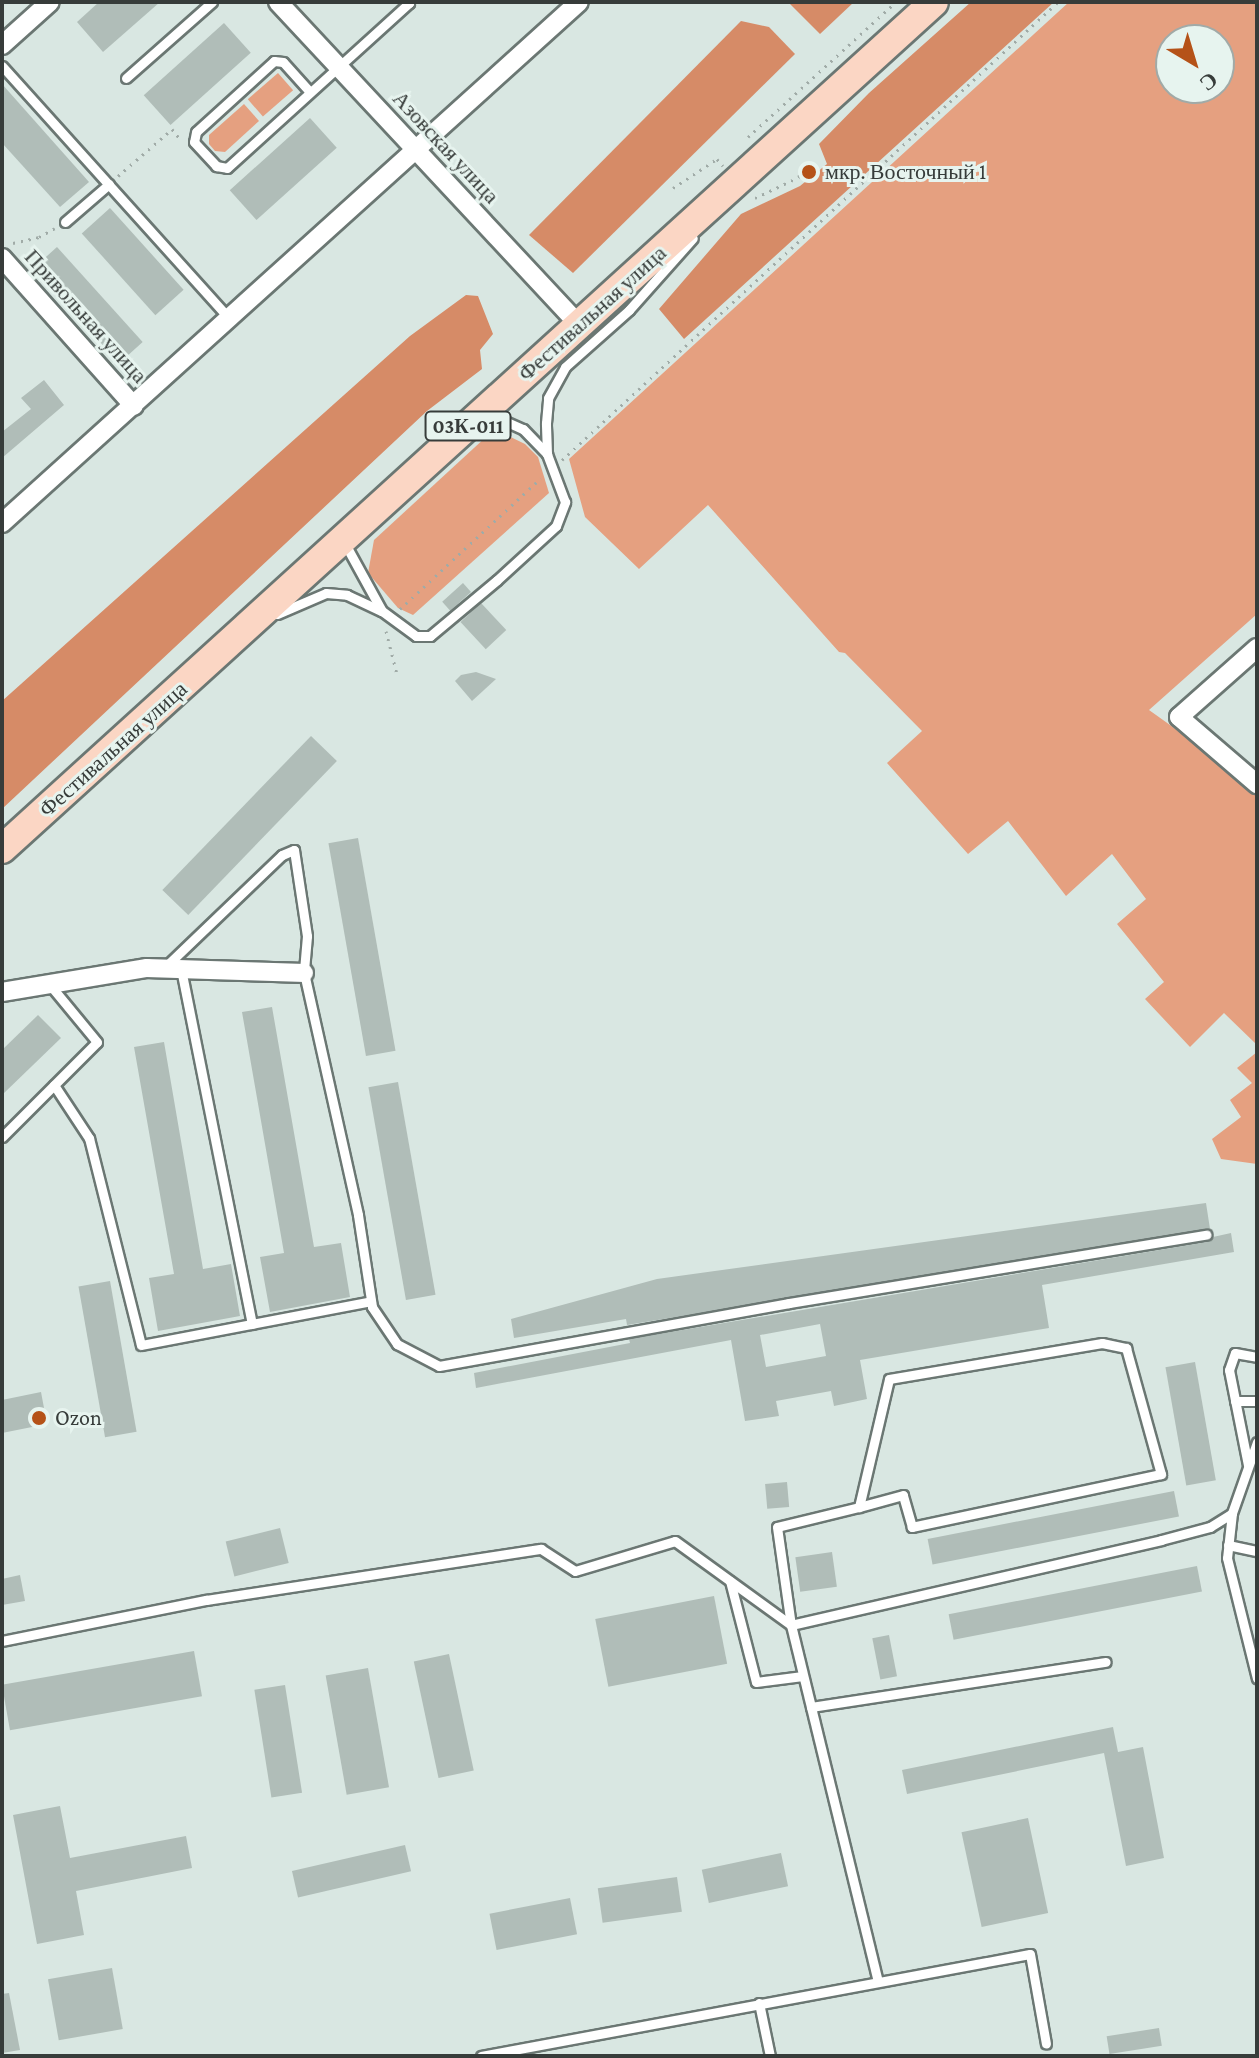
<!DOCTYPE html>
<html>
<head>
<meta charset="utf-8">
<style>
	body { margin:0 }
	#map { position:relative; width:1259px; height:2058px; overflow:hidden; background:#d9e7e2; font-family:"Crimson Pro",serif }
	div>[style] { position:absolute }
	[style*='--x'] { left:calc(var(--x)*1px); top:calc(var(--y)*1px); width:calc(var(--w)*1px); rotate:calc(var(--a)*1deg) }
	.green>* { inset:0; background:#e5a080; transform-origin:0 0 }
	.forest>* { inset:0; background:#d68b67 }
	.building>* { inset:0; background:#b0bdb8; transform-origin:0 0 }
	.path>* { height:3px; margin-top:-1.5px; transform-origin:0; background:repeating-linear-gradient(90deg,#a0aba7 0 2px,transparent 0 8px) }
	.roads { filter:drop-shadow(2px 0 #6b7773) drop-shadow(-2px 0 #6b7773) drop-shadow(0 2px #6b7773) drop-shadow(0 -2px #6b7773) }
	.lane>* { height:9px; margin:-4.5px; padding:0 4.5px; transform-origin:4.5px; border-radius:4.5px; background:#fff }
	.street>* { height:18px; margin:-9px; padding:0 9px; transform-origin:9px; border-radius:9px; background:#fff }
	.primary>* { height:28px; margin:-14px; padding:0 14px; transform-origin:14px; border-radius:14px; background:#fbd6c4 }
	.dots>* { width:22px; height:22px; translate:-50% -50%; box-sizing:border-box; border:4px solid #e7f4ef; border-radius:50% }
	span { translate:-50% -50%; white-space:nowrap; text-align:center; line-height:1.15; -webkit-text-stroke:6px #e7f4ef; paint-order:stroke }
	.shield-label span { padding:2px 6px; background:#e7f4ef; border:2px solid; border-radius:6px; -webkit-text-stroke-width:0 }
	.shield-label { font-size:20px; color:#373c3a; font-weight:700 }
	.street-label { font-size:22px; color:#373c3a }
	.poi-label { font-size:22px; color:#373c3a }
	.left { translate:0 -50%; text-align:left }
	.frame { position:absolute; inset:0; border:4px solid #373c3a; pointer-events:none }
	.north { position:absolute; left:1155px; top:24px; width:80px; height:80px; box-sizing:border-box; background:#e7f4ef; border:2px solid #a1aaa7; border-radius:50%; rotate:142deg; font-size:22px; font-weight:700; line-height:32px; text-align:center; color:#373c3a }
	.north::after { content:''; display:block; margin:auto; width:28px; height:36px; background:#b55218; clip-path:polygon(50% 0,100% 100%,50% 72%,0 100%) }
</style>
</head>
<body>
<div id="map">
	<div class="green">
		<div style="clip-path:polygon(evenodd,1069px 2px,1257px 2px,1257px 614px,1149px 710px,1257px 787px,1257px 1045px,1224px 1013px,1190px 1047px,1145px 999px,1164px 982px,1117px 924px,1146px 899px,1112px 854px,1066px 896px,1008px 821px,968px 854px,887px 763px,922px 731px,845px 653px,839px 652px,708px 505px,639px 569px,585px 517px,569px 459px,1069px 2px,1171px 40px,1219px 40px,1219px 88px,1171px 88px,1171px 40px)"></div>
		<div style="left:278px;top:73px;width:23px;height:40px;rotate:49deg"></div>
		<div style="clip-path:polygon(244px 104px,259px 121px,225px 152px,215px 151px,209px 144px,209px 135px)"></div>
		<div style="clip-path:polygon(502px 433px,525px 444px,538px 457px,549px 493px,413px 615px,398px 608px,368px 573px,374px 540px,487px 436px)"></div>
		<div style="clip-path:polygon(1257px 1052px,1257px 1164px,1221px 1159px,1212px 1139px,1241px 1117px,1230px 1100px,1252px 1083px,1237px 1068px)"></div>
	</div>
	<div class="forest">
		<div style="clip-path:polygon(788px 2px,854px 2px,820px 34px)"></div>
		<div style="clip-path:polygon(971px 2px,1054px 2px,684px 339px,659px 309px,741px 214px,800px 186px,827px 164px,819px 144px,869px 93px)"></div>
		<div style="clip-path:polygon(741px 21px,769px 27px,795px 54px,573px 273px,529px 235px)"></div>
		<div style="clip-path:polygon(466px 295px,478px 296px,493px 334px,480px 350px,482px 369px,427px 411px,2px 809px,2px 701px,410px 336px)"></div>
	</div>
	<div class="building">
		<div style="clip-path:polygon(99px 2px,160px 2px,103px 52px,77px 22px)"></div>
		<div style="left:224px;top:23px;width:40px;height:108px;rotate:48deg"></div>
		<div style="clip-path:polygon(2px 84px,89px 182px,60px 207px,2px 143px)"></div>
		<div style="left:310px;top:118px;width:40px;height:108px;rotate:48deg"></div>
		<div style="left:110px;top:208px;width:110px;height:38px;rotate:48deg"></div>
		<div style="left:57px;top:247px;width:128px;height:32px;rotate:48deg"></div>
		<div style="clip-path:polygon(44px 380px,64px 405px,2px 458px,2px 432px,31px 409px,21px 398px)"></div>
		<div style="left:463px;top:583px;width:12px;height:28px;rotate:48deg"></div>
		<div style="left:481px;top:603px;width:37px;height:28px;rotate:47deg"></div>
		<div style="clip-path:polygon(476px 672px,496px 679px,472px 701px,455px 681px,461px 675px)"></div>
		<div style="left:311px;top:736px;width:36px;height:214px;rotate:44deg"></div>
		<div style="left:358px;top:838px;width:216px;height:30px;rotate:80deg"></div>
		<div style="clip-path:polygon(272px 1007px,314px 1247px,341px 1243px,350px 1297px,270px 1312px,260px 1257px,284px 1253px,242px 1012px)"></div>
		<div style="clip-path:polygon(38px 1015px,61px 1038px,2px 1095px,2px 1050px)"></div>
		<div style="clip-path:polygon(164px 1042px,203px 1269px,231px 1264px,240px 1316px,158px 1331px,149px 1278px,174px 1274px,134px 1047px)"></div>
		<div style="left:398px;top:1082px;width:216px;height:30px;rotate:80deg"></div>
		<div style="clip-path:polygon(1206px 1203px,1210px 1229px,627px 1325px,626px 1319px,514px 1338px,511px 1319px,657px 1279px)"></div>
		<div style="clip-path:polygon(evenodd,1231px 1233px,1234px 1252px,1042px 1285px,1049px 1328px,860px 1360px,867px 1399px,834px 1406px,831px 1391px,776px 1401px,779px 1416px,745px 1421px,731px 1340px,476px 1388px,474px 1373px,630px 1343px,629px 1339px,1207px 1242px,1213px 1237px,1231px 1233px,820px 1324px,826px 1356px,766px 1367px,760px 1335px,820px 1324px)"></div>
		<div style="left:110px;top:1281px;width:153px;height:32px;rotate:80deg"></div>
		<div style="left:1195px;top:1362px;width:120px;height:30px;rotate:80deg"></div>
		<div style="clip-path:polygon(41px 1392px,47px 1424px,2px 1433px,2px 1400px)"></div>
		<div style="left:787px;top:1482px;width:25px;height:22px;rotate:85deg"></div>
		<div style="left:1174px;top:1491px;width:26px;height:251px;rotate:79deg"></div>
		<div style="left:280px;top:1528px;width:36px;height:56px;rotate:76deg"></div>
		<div style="left:832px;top:1552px;width:35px;height:37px;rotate:82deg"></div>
		<div style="left:1197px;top:1566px;width:26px;height:253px;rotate:79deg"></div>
		<div style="clip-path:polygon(20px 1575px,25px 1601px,2px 1605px,2px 1579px)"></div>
		<div style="left:714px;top:1596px;width:69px;height:121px;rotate:79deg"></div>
		<div style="left:889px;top:1635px;width:42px;height:17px;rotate:79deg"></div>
		<div style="left:194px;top:1651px;width:46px;height:195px;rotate:80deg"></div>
		<div style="left:449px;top:1654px;width:119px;height:36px;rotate:78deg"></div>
		<div style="left:368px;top:1668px;width:121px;height:43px;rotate:80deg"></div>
		<div style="left:285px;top:1685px;width:109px;height:31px;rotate:81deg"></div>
		<div style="clip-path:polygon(1113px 1727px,1118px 1752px,1143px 1747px,1164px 1858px,1126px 1866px,1104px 1753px,907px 1794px,902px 1770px)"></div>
		<div style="clip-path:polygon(60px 1806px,70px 1858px,186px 1836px,192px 1868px,76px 1891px,84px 1935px,37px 1944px,13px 1815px)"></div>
		<div style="left:1028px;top:1818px;width:97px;height:68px;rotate:78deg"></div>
		<div style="left:405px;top:1845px;width:27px;height:116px;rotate:77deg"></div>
		<div style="left:781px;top:1853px;width:34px;height:81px;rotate:78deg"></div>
		<div style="left:677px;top:1877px;width:35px;height:80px;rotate:82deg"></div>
		<div style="left:570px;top:1898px;width:37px;height:82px;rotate:79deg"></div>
		<div style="left:112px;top:1968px;width:62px;height:65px;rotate:80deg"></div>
		<div style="clip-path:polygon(9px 1993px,20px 2050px,2px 2053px,2px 1994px)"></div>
		<div style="left:1159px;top:2028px;width:18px;height:53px;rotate:81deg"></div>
	</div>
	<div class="path">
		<div style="--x:748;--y:137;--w:200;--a:-42.4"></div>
		<div style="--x:118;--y:176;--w:72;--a:-41"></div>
		<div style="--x:172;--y:129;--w:13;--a:51"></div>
		<div style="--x:673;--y:188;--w:53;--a:-33.4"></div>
		<div style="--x:717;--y:159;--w:9;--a:49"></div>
		<div style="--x:755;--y:198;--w:49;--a:-25.5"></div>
		<div style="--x:799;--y:177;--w:7;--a:-82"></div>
		<div style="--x:13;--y:243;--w:27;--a:-13"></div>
		<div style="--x:39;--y:237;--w:18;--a:-29"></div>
		<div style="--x:562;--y:460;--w:675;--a:-42.72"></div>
		<div style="--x:400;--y:609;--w:192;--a:-42.9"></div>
		<div style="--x:386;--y:631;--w:44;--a:75.7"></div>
	</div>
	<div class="roads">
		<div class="lane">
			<div style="--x:2;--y:66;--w:338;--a:48"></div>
			<div style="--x:126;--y:78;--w:115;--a:-41.5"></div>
			<div style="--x:310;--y:92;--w:40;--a:-132"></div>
			<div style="--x:283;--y:62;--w:9;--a:-174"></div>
			<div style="--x:274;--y:61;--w:105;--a:137.7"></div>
			<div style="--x:196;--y:132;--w:10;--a:101"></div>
			<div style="--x:194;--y:142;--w:33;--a:47"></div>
			<div style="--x:216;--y:166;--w:11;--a:10"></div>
			<div style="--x:227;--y:168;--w:246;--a:-42.2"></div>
			<div style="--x:409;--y:3;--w:1;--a:-90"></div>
			<div style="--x:65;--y:222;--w:58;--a:-40.8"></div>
			<div style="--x:489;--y:414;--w:37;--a:24"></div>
			<div style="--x:523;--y:429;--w:35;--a:46"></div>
			<div style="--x:344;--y:542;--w:79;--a:61.2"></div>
			<div style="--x:382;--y:611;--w:42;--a:36.3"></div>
			<div style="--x:416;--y:636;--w:14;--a:0"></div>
			<div style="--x:430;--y:636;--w:87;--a:-39.9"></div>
			<div style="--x:497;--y:580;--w:80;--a:-42.5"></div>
			<div style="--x:556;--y:526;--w:26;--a:-69"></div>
			<div style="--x:565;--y:502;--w:51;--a:-110.6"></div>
			<div style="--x:547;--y:454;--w:31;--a:-92"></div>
			<div style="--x:546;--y:423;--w:25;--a:-85"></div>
			<div style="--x:548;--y:398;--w:35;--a:-61"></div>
			<div style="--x:565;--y:367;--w:86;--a:-41.7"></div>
			<div style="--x:629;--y:310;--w:96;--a:-48.4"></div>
			<div style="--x:277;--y:614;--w:53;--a:-23.2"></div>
			<div style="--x:326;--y:593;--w:21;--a:5"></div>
			<div style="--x:347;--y:595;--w:38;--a:25"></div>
			<div style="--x:164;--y:968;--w:163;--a:-43.8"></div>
			<div style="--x:282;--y:855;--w:13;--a:-23"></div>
			<div style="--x:294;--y:850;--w:87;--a:81.4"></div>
			<div style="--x:307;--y:936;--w:37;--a:95"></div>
			<div style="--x:304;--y:973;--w:248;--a:77.4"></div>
			<div style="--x:358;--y:1215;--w:93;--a:81.3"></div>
			<div style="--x:372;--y:1307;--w:45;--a:56"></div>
			<div style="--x:397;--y:1344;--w:47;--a:27.6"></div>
			<div style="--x:439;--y:1366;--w:356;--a:-10.2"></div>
			<div style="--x:789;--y:1303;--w:423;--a:-9.3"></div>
			<div style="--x:181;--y:969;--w:362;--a:78.7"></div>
			<div style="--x:54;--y:1085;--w:64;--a:56.6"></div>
			<div style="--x:89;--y:1138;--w:213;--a:75.9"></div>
			<div style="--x:141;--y:1345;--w:234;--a:-10.8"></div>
			<div style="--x:2;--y:1137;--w:134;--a:-45"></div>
			<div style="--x:97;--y:1042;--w:74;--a:-129.5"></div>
			<div style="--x:1235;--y:1401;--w:22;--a:0"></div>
			<div style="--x:1257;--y:1442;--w:75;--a:109.4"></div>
			<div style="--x:1232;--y:1513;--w:45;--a:96.3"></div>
			<div style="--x:1227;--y:1558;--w:124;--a:76"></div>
			<div style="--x:1248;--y:1465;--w:97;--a:-101.3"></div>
			<div style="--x:1229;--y:1370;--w:18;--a:-71"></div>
			<div style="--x:1235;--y:1353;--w:22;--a:10"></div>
			<div style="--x:859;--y:1507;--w:131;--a:-76.8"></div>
			<div style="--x:889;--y:1379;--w:216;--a:-9.6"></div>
			<div style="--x:1102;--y:1343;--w:25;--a:12"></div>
			<div style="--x:1126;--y:1348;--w:131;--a:74.5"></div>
			<div style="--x:1161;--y:1474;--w:255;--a:168"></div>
			<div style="--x:912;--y:1527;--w:33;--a:-106"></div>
			<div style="--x:903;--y:1495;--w:46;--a:164.7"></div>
			<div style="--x:859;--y:1507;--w:84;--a:166.3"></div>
			<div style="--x:777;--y:1527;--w:99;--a:81.9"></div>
			<div style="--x:791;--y:1625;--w:366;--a:76.3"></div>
			<div style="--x:1228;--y:1545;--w:30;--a:12"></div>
			<div style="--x:730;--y:1581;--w:104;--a:75.6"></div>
			<div style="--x:756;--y:1682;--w:47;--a:-7.3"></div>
			<div style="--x:2;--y:1641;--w:208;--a:-11.4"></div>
			<div style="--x:206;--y:1600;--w:339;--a:-8.7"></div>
			<div style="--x:541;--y:1549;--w:40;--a:32.9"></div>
			<div style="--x:575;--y:1571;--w:104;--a:-16.7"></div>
			<div style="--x:675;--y:1541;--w:143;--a:35.9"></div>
			<div style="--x:791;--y:1625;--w:380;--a:-12.9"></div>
			<div style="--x:1161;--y:1540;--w:51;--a:-14.9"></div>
			<div style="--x:1210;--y:1527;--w:26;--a:-32"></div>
			<div style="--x:811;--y:1707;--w:298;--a:-8.7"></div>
			<div style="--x:759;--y:2003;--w:54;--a:78.3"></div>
			<div style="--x:481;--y:2056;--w:558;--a:-10.53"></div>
			<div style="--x:1030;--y:1954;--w:91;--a:79.9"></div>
		</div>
		<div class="street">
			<div style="--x:278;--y:2;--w:442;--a:47"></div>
			<div style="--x:2;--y:45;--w:64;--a:-41.9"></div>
			<div style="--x:2;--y:258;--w:198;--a:48.3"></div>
			<div style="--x:2;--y:523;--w:777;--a:-42.08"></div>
			<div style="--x:1257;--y:648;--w:104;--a:138.5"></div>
			<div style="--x:1179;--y:717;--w:103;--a:40.7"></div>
			<div style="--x:2;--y:992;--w:147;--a:-9.4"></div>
			<div style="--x:147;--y:968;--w:157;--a:1.8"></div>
		</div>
		<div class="primary">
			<div style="--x:2;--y:849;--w:1259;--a:-42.26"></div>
		</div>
	</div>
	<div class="dots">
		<div style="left:809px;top:172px;background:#b55218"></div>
		<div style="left:39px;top:1418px;background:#b55218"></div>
	</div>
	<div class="shield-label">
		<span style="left:468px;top:426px">03К-011</span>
	</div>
	<div class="street-label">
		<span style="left:446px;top:147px;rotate:47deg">Азовская улица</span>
		<span style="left:592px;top:313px;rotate:-42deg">Фестивальная улица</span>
		<span style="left:86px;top:316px;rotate:48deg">Привольная улица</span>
		<span style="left:113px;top:749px;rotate:-42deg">Фестивальная улица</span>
	</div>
	<div class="poi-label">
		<span class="left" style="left:825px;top:172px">мкр. Восточный 1</span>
		<span class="left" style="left:55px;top:1418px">Ozon</span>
	</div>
	<div class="frame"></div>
	<div class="north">С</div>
</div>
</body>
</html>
